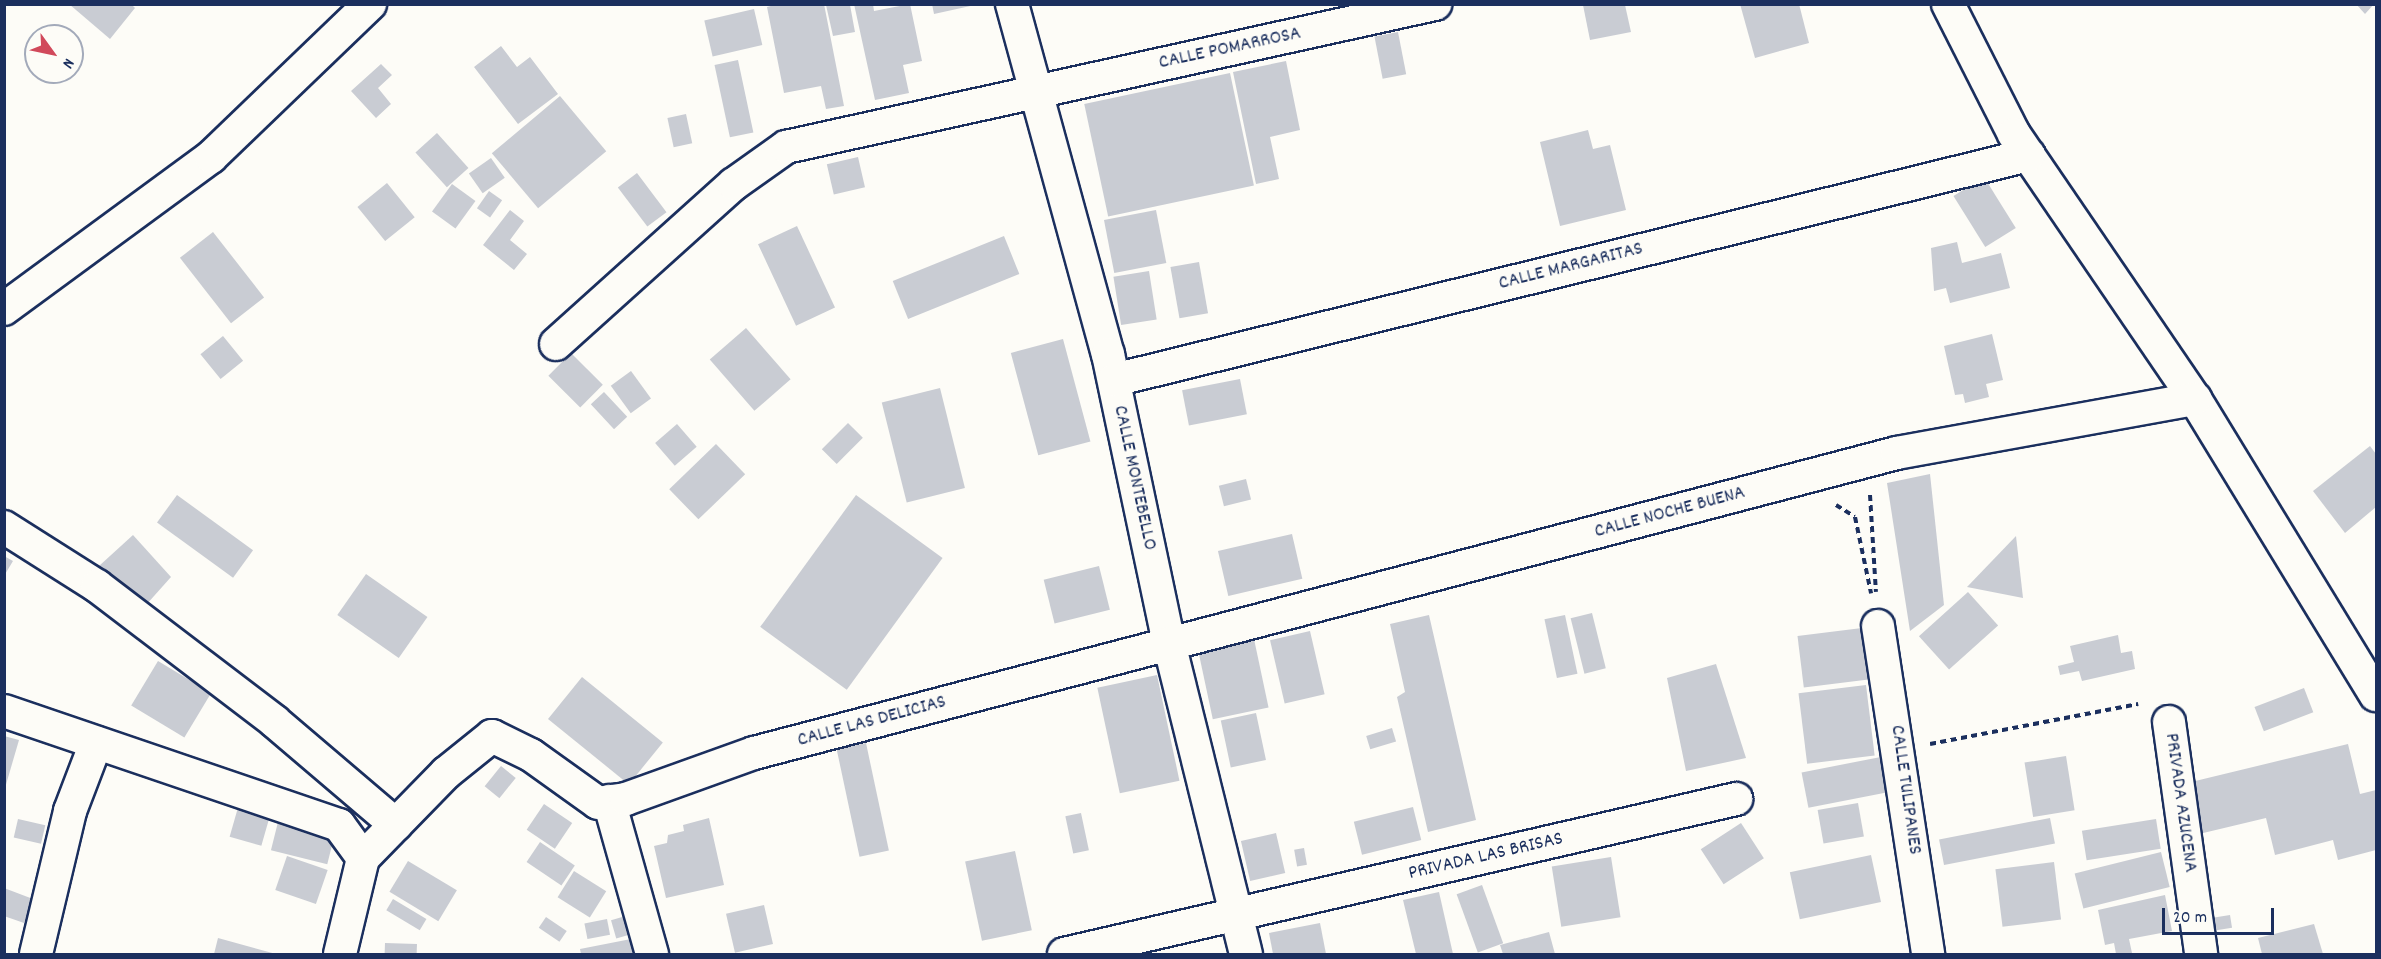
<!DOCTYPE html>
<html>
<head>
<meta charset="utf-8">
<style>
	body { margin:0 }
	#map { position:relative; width:2381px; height:959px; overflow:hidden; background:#fdfcf7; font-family:Dekko,sans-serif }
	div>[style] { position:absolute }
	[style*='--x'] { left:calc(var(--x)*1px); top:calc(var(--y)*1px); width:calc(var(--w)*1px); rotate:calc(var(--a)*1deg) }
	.building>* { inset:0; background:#c9ccd3; transform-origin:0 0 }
	.path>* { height:4px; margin-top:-2px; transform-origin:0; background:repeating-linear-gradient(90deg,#1b2f5e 0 6px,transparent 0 10.5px) }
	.roads { filter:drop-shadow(2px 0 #1b2f5e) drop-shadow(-2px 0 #1b2f5e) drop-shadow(0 2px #1b2f5e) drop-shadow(0 -2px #1b2f5e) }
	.street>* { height:32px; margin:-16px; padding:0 16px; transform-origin:16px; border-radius:16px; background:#fdfcf7 }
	span { translate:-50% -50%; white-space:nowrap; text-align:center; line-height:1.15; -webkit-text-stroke:4.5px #fdfcf7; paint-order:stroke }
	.street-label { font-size:20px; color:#1b2f5e }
	.frame { position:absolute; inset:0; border:6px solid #1b2f5e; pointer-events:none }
	.north { position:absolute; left:24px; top:24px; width:60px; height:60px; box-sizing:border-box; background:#fdfcf7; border:2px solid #a3aaba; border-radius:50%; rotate:123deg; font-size:16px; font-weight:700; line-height:24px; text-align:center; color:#1b2f5e }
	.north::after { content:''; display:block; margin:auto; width:21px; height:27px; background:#d1495b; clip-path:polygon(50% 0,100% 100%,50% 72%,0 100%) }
	.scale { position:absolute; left:2162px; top:908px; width:112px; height:27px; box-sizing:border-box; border:3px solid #1b2f5e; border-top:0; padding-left:8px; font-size:18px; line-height:21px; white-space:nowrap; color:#1b2f5e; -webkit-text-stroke:4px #fdfcf7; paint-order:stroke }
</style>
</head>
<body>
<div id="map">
	<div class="building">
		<div style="clip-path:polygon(69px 4px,131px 4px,135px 8px,110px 39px)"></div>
		<div style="clip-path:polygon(778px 4px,824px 4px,844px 106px,826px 109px,821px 86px,784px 93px,767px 7px)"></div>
		<div style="clip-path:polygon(854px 4px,873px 4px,874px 11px,910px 4px,922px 61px,903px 65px,909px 93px,875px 100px)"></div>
		<div style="clip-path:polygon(932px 4px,975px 4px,975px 5px,934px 14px)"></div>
		<div style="clip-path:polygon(1740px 4px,1799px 4px,1809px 43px,1755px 58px)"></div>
		<div style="clip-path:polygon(2356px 4px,2374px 4px,2365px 14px)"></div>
		<div style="clip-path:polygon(826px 5px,850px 5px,855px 32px,833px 36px)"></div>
		<div style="clip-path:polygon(1583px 5px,1625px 5px,1631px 32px,1590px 40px)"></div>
		<div style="left:754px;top:9px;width:37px;height:51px;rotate:77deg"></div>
		<div style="left:1398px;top:32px;width:43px;height:24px;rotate:79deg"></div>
		<div style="clip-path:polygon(501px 46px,517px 67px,530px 57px,558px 94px,518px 124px,474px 67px)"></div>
		<div style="left:738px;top:60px;width:74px;height:24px;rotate:78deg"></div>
		<div style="clip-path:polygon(1286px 61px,1300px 130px,1270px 137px,1279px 179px,1256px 184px,1233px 72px)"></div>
		<div style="clip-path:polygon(381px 64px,392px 75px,378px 88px,391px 104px,376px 118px,351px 91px)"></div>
		<div style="left:1230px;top:73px;width:115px;height:149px;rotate:78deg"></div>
		<div style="left:560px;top:96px;width:72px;height:89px;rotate:50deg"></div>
		<div style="left:686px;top:114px;width:30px;height:19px;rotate:78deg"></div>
		<div style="clip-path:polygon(1588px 130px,1593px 149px,1610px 145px,1626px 210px,1560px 226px,1540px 142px)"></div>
		<div style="left:437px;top:133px;width:47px;height:29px;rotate:48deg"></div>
		<div style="left:858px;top:157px;width:31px;height:32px;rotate:77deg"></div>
		<div style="left:491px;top:158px;width:24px;height:27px;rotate:55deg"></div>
		<div style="left:637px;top:173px;width:49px;height:24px;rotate:53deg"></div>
		<div style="left:1984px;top:177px;width:60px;height:36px;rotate:58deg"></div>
		<div style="left:387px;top:183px;width:44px;height:38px;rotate:51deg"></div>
		<div style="left:452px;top:184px;width:29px;height:34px;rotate:36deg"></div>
		<div style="left:489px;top:191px;width:16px;height:21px;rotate:35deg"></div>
		<div style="clip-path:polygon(510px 210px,524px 221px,510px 240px,527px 254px,514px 270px,483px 245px)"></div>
		<div style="left:1156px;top:210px;width:54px;height:53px;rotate:79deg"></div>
		<div style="left:797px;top:226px;width:90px;height:43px;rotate:65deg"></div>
		<div style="left:213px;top:232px;width:83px;height:42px;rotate:52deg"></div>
		<div style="left:1004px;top:236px;width:41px;height:120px;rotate:68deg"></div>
		<div style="clip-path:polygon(1957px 242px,1962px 263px,2001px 253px,2010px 288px,1950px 303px,1946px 288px,1934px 291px,1931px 248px)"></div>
		<div style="left:1199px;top:262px;width:52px;height:29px;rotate:80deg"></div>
		<div style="left:1149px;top:271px;width:49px;height:36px;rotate:81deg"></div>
		<div style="left:746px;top:328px;width:68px;height:48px;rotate:49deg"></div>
		<div style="clip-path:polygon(1992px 334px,2003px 380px,1986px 384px,1989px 397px,1965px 403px,1963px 394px,1955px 395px,1944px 346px)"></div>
		<div style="left:223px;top:336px;width:32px;height:29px;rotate:51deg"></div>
		<div style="left:1063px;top:339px;width:106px;height:54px;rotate:75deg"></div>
		<div style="left:571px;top:353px;width:45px;height:32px;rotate:45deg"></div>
		<div style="left:631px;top:371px;width:34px;height:25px;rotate:54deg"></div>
		<div style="left:1240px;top:379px;width:36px;height:59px;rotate:79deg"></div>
		<div style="left:940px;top:388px;width:103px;height:60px;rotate:76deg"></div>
		<div style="left:604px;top:392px;width:34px;height:18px;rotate:47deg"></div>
		<div style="left:848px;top:423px;width:21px;height:37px;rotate:45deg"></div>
		<div style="left:677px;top:424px;width:30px;height:29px;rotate:49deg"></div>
		<div style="left:716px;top:444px;width:42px;height:65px;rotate:46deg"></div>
		<div style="clip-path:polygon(2370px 446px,2376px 454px,2376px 507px,2345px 533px,2313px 491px)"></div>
		<div style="clip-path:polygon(1930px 474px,1944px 605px,1910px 631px,1887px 483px)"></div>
		<div style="left:1246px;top:479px;width:21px;height:28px;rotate:76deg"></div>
		<div style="left:177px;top:495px;width:94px;height:34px;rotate:36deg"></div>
		<div style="left:856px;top:495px;width:107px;height:163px;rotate:36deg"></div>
		<div style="left:1292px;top:534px;width:46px;height:76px;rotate:77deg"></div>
		<div style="clip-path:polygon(133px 535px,171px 577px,146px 605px,99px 566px)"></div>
		<div style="clip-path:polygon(2016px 536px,2023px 598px,1967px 587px)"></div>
		<div style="clip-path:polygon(4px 556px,13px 561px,4px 576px)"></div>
		<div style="left:1099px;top:566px;width:45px;height:57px;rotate:76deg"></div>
		<div style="left:366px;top:574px;width:75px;height:50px;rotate:35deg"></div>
		<div style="left:1968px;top:592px;width:45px;height:66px;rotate:48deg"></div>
		<div style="left:1592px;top:613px;width:57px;height:22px;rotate:76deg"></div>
		<div style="clip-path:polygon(1429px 615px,1476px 820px,1428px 832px,1397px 697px,1405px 692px,1390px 624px)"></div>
		<div style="left:1565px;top:615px;width:60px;height:21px;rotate:78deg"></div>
		<div style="left:1862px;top:628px;width:52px;height:65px;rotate:83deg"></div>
		<div style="left:1310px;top:631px;width:65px;height:41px;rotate:77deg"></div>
		<div style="clip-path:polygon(2118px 635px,2121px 653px,2132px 651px,2135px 669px,2082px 681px,2079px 671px,2060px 675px,2058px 666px,2074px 662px,2070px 646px)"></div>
		<div style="left:1254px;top:639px;width:70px;height:57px;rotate:78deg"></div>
		<div style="left:158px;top:661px;width:62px;height:52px;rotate:31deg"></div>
		<div style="clip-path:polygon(1716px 664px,1746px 758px,1686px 771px,1667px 678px)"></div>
		<div style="left:1157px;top:675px;width:108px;height:61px;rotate:78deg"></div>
		<div style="left:582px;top:677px;width:104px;height:54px;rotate:39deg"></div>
		<div style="left:1866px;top:685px;width:71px;height:68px;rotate:83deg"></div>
		<div style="left:2304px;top:688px;width:26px;height:53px;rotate:69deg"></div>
		<div style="left:1256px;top:713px;width:48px;height:36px;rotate:78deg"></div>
		<div style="left:1392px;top:728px;width:14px;height:27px;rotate:73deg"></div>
		<div style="clip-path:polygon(4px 736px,19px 740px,5px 788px,4px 788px)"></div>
		<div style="left:866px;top:743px;width:110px;height:30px;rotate:78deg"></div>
		<div style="clip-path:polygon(2348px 744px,2360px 794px,2376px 790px,2376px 850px,2338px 860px,2333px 840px,2275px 855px,2266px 818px,2199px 834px,2187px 783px)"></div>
		<div style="left:1886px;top:756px;width:36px;height:86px;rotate:79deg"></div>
		<div style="left:2066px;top:756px;width:55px;height:42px;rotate:81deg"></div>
		<div style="left:501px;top:766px;width:19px;height:26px;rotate:39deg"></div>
		<div style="left:1858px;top:803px;width:34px;height:41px;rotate:80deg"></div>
		<div style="left:239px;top:804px;width:33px;height:34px;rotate:16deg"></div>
		<div style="left:544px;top:804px;width:34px;height:31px;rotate:34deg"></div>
		<div style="left:1413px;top:807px;width:34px;height:61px;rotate:76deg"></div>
		<div style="left:1081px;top:813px;width:38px;height:16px;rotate:78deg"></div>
		<div style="clip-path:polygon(709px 818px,724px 885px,666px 898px,654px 846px,667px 843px,668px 835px,684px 831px,683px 825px)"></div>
		<div style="left:2050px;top:818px;width:26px;height:113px;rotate:79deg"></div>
		<div style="left:18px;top:819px;width:28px;height:19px;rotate:13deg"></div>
		<div style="left:2156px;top:819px;width:30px;height:75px;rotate:81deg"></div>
		<div style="left:278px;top:822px;width:58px;height:29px;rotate:14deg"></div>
		<div style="left:1741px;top:823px;width:42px;height:48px;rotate:57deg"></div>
		<div style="left:1276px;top:833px;width:41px;height:36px;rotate:77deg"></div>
		<div style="left:540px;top:842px;width:42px;height:24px;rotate:34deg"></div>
		<div style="left:1304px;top:848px;width:17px;height:10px;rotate:80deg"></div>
		<div style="left:1015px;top:851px;width:81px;height:51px;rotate:78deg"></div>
		<div style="left:2161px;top:852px;width:36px;height:89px;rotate:76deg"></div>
		<div style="left:1871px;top:855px;width:48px;height:83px;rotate:78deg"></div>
		<div style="left:287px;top:856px;width:43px;height:36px;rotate:19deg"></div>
		<div style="left:1611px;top:857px;width:61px;height:60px;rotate:81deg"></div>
		<div style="left:408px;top:861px;width:57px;height:36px;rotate:31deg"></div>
		<div style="left:2054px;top:862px;width:58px;height:59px;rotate:83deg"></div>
		<div style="left:574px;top:871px;width:38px;height:31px;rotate:32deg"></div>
		<div style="left:1482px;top:885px;width:62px;height:27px;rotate:70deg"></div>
		<div style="clip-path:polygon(4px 888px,33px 899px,24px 923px,4px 916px)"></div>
		<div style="clip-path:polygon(1439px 892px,1453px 954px,1416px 954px,1403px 900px)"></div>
		<div style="clip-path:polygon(2165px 895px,2172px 931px,2129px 939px,2132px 953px,2128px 954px,2116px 954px,2114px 943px,2105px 945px,2098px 910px)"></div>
		<div style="left:393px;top:899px;width:39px;height:13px;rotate:31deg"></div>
		<div style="left:764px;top:905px;width:40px;height:39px;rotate:77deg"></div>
		<div style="left:636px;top:913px;width:19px;height:26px;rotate:74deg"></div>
		<div style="left:2230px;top:915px;width:13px;height:19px;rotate:81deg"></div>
		<div style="left:546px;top:917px;width:25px;height:13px;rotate:34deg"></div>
		<div style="left:607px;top:919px;width:16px;height:23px;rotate:79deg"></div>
		<div style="clip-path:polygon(1320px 923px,1326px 954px,1273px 954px,1269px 933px)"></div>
		<div style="clip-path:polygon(2314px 924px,2323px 954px,2262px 954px,2258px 938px)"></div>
		<div style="clip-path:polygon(1549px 932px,1555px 954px,1503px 954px,1500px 945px)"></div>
		<div style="clip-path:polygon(218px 938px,276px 954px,214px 954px)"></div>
		<div style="clip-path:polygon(631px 939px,634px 954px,581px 954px,580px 949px)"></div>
		<div style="left:385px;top:943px;width:32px;height:11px;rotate:2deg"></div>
	</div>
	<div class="path">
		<div style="--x:1870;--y:495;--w:97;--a:86.5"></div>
		<div style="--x:1836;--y:505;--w:22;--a:32"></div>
		<div style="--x:1855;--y:517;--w:78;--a:78.1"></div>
		<div style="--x:1930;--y:744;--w:212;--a:-10.9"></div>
	</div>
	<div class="roads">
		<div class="street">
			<div style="--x:1012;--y:4;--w:363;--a:74.7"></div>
			<div style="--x:1108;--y:354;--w:295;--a:78.1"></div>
			<div style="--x:1169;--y:643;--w:320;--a:76.1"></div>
			<div style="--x:1948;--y:4;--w:146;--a:63.1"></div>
			<div style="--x:2014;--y:134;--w:321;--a:55.7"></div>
			<div style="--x:2195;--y:399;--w:347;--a:58.6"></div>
			<div style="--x:4;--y:309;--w:257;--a:-36.3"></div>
			<div style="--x:211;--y:157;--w:221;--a:-43.9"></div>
			<div style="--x:556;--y:344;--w:239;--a:-42"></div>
			<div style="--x:734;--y:184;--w:64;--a:-35.4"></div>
			<div style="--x:786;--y:147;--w:665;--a:-12.43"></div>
			<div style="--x:1114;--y:380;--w:942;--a:-13.82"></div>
			<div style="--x:4;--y:527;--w:110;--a:32.4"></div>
			<div style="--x:97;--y:586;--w:223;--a:37.3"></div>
			<div style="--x:274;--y:721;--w:160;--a:40.4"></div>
			<div style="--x:1878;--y:626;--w:332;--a:81.3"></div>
			<div style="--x:4;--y:711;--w:354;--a:18.8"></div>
			<div style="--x:339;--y:825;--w:41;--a:54"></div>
			<div style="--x:2169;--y:722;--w:234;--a:82.1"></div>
			<div style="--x:609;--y:801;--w:159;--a:74.3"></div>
			<div style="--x:36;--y:954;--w:147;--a:-76.6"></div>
			<div style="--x:70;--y:811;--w:73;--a:-69.1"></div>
			<div style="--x:340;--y:954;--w:99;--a:-76.5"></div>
			<div style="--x:363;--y:858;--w:119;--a:-45.7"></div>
			<div style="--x:446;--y:773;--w:59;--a:-38.8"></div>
			<div style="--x:492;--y:736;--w:43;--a:26"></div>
			<div style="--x:531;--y:755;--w:82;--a:35.6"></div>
			<div style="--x:598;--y:803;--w:28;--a:-8"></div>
			<div style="--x:626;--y:799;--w:136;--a:-19.8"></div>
			<div style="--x:754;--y:753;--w:1182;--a:-14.71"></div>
			<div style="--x:1897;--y:453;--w:303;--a:-10.3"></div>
			<div style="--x:1064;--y:954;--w:690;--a:-12.99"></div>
		</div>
	</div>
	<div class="street-label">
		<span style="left:1230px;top:49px;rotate:-12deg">CALLE POMARROSA</span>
		<span style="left:1571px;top:267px;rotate:-14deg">CALLE MARGARITAS</span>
		<span style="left:1134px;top:478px;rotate:78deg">CALLE MONTEBELLO</span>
		<span style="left:1670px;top:513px;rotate:-15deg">CALLE NOCHE BUENA</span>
		<span style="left:872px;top:722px;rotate:-15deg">CALLE LAS DELICIAS</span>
		<span style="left:1905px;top:790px;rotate:82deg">CALLE TULIPANES</span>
		<span style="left:2180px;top:803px;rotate:82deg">PRIVADA AZUCENA</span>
		<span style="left:1486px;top:857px;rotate:-13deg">PRIVADA LAS BRISAS</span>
	</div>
	<div class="frame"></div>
	<div class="north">N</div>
	<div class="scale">20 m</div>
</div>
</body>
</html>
